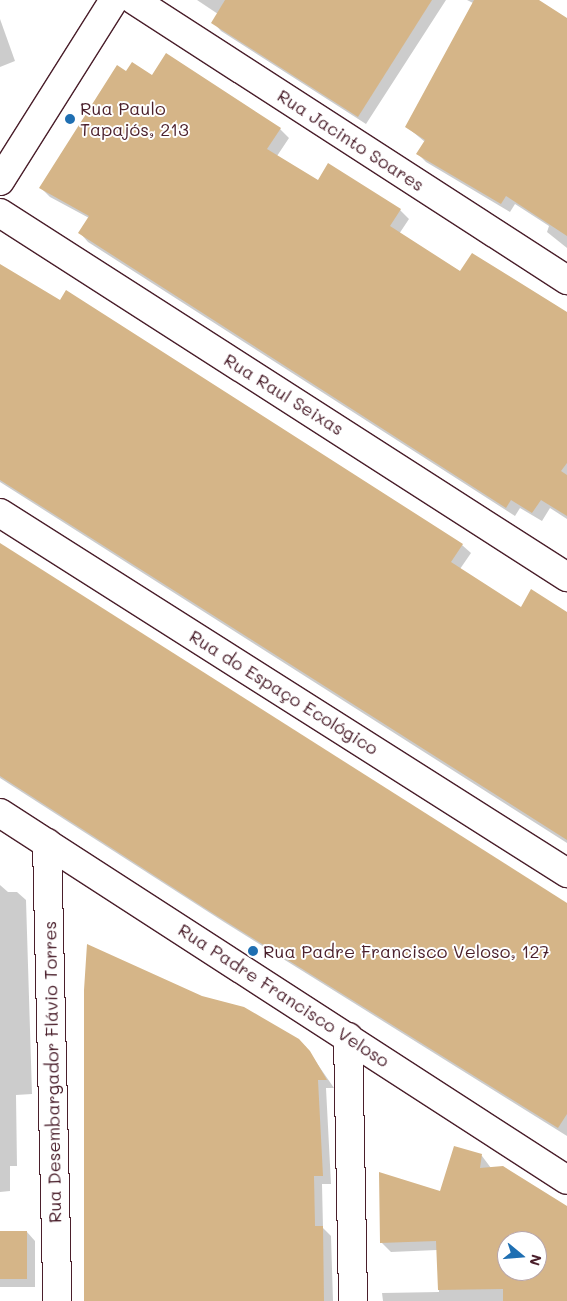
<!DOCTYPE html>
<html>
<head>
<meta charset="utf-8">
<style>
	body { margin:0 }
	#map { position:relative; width:567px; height:1301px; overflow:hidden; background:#fff; font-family:Mali,sans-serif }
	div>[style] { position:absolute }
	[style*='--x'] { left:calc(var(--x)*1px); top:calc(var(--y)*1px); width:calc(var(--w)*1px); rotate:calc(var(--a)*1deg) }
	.shadow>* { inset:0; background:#0003 }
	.building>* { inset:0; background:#d5b588; transform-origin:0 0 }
	.roads { filter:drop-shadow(1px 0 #4a1f2b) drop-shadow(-1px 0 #4a1f2b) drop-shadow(0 1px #4a1f2b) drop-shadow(0 -1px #4a1f2b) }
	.minor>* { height:28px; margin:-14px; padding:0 14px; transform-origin:14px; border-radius:14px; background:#fff }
	.dots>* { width:14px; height:14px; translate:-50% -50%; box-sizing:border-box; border:2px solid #fff; border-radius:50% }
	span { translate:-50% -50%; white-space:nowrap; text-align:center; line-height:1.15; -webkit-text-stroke:4px #fff; paint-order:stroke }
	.poi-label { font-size:18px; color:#4a1f2b }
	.left { translate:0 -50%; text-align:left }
	.street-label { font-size:18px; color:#4a1f2b }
	.north { position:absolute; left:497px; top:1231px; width:50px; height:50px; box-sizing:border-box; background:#fff; border:1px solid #b7a5aa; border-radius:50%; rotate:107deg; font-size:14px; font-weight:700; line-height:20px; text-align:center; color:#4a1f2b }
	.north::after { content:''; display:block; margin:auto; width:18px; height:22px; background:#1f6fb2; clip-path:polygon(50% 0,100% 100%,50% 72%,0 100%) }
</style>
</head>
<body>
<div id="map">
	<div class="shadow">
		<div style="clip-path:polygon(197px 0,446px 0,366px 124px,221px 31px,213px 22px,218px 14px)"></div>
		<div style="clip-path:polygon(467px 0,536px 0,567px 20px,567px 248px,547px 232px,549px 226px,515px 204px,510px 212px,426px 162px,418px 154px,425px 142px,407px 127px,473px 3px)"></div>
		<div style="clip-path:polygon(0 19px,15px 61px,0 67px)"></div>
		<div style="clip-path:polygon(126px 73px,152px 77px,280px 129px,289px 138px,277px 156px,318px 182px,400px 210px,409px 219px,399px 234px,461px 272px,567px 314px,567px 519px,550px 508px,542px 521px,520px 508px,515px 516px,88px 242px,80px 233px,89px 218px,50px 197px,41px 188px)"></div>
		<div style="clip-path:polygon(0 265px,462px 545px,471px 553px,460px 569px,521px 608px,567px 614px,567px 843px,0 482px)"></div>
		<div style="clip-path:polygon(0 544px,567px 904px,567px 1136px,224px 922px,0 778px)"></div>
		<div style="clip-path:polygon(0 885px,8px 892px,17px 892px,26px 900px,32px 1094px,16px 1095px,17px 1166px,10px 1166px,10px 1191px,0 1192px)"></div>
		<div style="clip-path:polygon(305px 1046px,334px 1088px,326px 1088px,331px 1184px,322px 1184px,323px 1228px,331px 1236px,333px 1301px,86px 1301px)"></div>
		<div style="clip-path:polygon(evenodd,455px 1147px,482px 1156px,491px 1168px,567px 1207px,567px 1301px,383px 1301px,382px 1293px,439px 1292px,437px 1250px,391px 1252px,381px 1242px,441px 1192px,455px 1147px,507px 1241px,537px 1241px,537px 1271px,507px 1271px,507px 1241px)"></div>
		<div style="clip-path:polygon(27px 1232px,35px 1241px,35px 1287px,0 1287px,0 1233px)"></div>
	</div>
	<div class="building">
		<div style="clip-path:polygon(225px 0,432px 0,358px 117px,211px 23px)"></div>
		<div style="clip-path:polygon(474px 0,539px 0,567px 18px,567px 236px,506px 196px,501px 204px,416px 154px,425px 140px,405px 127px)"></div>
		<div style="clip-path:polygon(166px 53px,281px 128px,267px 149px,318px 180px,328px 163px,401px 209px,390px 226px,460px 271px,472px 253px,567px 312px,567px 463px,561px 471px,567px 475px,567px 516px,541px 500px,532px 513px,511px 500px,506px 508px,78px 233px,89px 216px,39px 188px,117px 65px,126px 71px,132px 62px,152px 75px)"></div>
		<div style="clip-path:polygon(0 264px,60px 300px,66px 290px,463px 544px,451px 562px,521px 607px,531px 589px,567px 612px,567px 840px,0 480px)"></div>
		<div style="clip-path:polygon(0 543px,567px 903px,567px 1114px,558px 1128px,214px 914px,0 776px)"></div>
		<div style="clip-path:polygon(87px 944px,202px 996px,244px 1007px,299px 1039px,310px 1051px,327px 1080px,318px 1080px,323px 1176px,314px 1176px,315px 1226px,323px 1226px,324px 1301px,84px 1301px,84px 990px)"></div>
		<div style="clip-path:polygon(evenodd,454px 1146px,482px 1154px,480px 1168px,503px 1166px,567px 1206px,567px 1301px,503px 1301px,503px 1289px,438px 1290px,436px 1241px,380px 1243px,379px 1172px,440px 1191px,454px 1146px,507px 1241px,537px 1241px,537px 1271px,507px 1271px,507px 1241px)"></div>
		<div style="left:0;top:1231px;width:27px;height:48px"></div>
	</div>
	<div class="roads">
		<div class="minor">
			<div style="--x:134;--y:0;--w:516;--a:32.89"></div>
			<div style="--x:0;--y:181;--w:214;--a:-57.8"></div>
			<div style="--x:0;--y:213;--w:674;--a:32.7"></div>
			<div style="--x:0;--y:513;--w:672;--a:32.41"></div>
			<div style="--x:0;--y:813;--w:675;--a:32.91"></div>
			<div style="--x:47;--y:843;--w:458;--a:88.7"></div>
			<div style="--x:348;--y:1037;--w:264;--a:88.9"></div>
		</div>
	</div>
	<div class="dots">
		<div style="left:70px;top:119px;background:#1f6fb2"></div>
		<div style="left:253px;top:951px;background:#1f6fb2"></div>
	</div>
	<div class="poi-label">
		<span class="left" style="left:80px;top:119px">Rua Paulo<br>Tapajós, 213</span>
		<span class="left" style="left:263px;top:951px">Rua Padre Francisco Veloso, 127</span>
	</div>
	<div class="street-label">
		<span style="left:351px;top:140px;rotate:33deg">Rua Jacinto Soares</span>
		<span style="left:284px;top:394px;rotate:32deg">Rua Raul Seixas</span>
		<span style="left:284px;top:692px;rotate:32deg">Rua do Espaço Ecológico</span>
		<span style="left:284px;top:995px;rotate:33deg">Rua Padre Francisco Veloso</span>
		<span style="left:52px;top:1072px;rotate:-91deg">Rua Desembargador Flávio Torres</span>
	</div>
	<div class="north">N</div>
</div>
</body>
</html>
